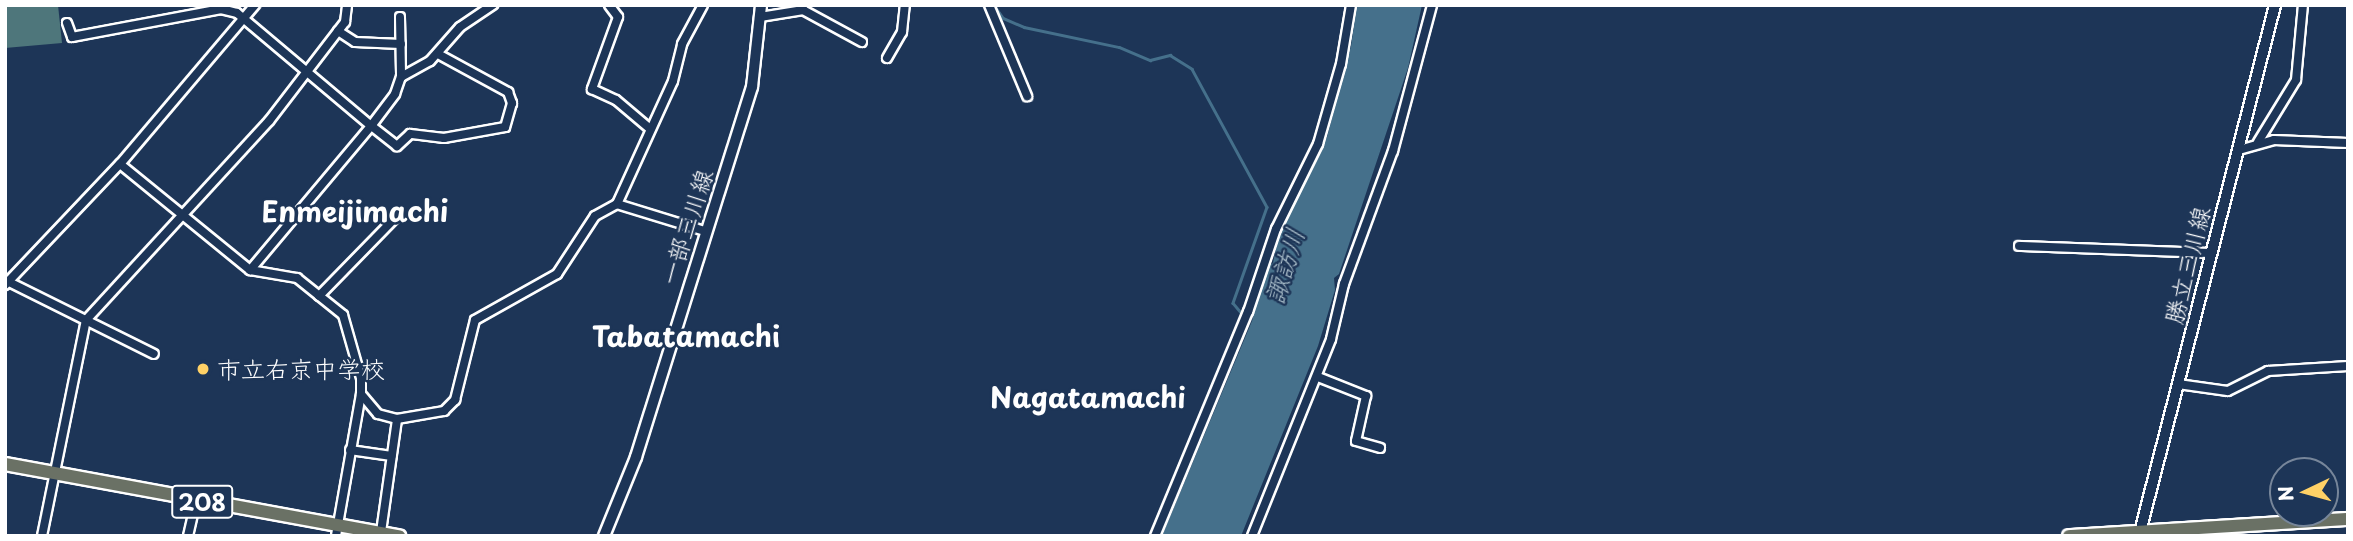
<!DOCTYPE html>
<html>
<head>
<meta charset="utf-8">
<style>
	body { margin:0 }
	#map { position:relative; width:2353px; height:541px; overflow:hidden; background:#1d3557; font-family:"Playpen Sans","Klee One",sans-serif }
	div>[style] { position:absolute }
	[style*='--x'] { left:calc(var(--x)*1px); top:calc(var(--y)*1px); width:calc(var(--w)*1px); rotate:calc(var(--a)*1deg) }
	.green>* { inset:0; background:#4e767b }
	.water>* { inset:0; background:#45708b }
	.stream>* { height:2.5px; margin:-1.25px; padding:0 1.25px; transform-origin:1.25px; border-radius:1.25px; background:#45708b }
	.roads { filter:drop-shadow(2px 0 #fff) drop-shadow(-2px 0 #fff) drop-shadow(0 2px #fff) drop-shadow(0 -2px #fff) }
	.minor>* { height:8px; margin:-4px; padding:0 4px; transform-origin:4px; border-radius:4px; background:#1d3557 }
	.secondary>* { height:10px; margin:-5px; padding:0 5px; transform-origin:5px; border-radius:5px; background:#1d3557 }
	.trunk>* { height:12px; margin:-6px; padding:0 6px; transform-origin:6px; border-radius:6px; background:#6a7165 }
	.dots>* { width:19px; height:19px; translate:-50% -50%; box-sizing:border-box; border:4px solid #1d3557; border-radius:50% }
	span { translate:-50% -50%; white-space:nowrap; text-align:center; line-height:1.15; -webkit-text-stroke:5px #1d3557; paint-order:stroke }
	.shield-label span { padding:2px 5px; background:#1d3557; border:2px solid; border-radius:5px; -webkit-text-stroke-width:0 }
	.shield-label { font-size:23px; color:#fff; font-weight:700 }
	.street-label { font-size:24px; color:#fff }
	.poi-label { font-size:24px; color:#fff }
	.left { translate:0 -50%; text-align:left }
	.water-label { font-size:26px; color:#abbfcb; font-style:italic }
	.quarter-label { font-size:28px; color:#fff; font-weight:700 }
	.frame { position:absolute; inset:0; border:7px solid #fff; pointer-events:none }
	.north { position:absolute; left:2269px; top:457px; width:70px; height:70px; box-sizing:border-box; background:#1d3557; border:2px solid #77869a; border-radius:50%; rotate:265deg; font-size:19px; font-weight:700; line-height:28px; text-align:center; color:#fff }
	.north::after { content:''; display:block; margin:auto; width:24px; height:32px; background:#ffd166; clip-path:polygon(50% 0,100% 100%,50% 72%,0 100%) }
</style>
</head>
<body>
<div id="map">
	<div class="green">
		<div style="clip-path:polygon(5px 5px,58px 5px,62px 43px,5px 48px)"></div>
	</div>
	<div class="water">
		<div style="clip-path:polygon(1357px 5px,1422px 5px,1408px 68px,1339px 274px,1334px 278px,1335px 290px,1318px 346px,1241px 536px,1162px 536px,1252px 321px,1266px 268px,1273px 263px,1278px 238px,1327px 137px,1351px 46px)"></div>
	</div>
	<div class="stream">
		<div style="--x:994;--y:5;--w:16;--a:55"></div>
		<div style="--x:1003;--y:18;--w:23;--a:23"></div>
		<div style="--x:1024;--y:27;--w:97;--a:11.9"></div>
		<div style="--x:1119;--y:47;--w:34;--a:23"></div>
		<div style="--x:1150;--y:60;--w:21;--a:-14"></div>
		<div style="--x:1170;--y:55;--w:26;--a:32"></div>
		<div style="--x:1192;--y:69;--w:157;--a:61.5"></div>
		<div style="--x:1267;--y:207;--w:102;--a:109.5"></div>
		<div style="--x:1233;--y:303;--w:16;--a:50"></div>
	</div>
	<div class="roads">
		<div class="minor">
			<div style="--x:609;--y:5;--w:15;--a:53"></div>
			<div style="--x:618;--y:17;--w:77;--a:109.9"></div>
			<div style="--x:592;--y:89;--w:26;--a:25"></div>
			<div style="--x:616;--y:100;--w:43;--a:40.3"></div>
			<div style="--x:989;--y:5;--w:99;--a:67.3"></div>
			<div style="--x:400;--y:17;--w:60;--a:89"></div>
			<div style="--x:760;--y:17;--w:44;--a:-9.2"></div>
			<div style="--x:803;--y:10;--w:67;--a:28.5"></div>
			<div style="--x:67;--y:23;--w:15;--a:70"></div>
			<div style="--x:72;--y:37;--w:152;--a:-10.6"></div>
			<div style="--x:221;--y:9;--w:16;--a:14"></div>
			<div style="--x:237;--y:13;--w:175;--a:40.1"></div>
			<div style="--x:371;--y:126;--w:188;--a:130"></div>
			<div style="--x:338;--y:31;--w:20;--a:33"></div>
			<div style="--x:355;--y:42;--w:46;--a:2.5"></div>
			<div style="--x:438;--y:54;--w:80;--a:28.5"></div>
			<div style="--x:508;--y:92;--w:12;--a:70"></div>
			<div style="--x:512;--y:103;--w:25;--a:106"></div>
			<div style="--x:505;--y:127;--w:62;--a:169.8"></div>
			<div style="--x:444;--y:138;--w:34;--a:-173"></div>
			<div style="--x:410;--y:134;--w:18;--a:137"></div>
			<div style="--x:397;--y:146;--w:33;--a:-142"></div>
			<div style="--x:371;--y:126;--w:40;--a:-53"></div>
			<div style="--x:395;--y:94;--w:18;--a:-71"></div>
			<div style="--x:401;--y:77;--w:33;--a:-29"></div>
			<div style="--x:430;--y:61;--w:45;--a:-48.6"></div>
			<div style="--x:460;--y:27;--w:40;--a:-34"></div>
			<div style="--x:887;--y:58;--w:30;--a:-60"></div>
			<div style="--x:902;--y:32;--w:27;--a:-84"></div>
			<div style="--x:2258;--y:142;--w:73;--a:-58.5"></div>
			<div style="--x:2296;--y:80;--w:75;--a:-84.7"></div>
			<div style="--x:2239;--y:150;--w:36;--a:-16"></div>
			<div style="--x:2274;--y:140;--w:74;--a:2.3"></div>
			<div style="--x:120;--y:164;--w:168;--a:39.2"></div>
			<div style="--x:250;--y:270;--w:48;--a:9.7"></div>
			<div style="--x:297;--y:278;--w:59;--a:38.8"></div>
			<div style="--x:343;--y:315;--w:66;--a:74.1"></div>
			<div style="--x:361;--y:378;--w:16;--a:90"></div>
			<div style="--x:361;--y:394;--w:144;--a:100"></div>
			<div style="--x:617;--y:204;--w:92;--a:17.1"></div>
			<div style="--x:2019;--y:246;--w:193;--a:2.1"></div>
			<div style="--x:5;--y:280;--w:166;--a:26.4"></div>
			<div style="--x:5;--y:285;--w:167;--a:-46.5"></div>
			<div style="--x:120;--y:164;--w:209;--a:-49.7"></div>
			<div style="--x:319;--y:296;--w:109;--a:-45.7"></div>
			<div style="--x:1318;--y:377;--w:52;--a:21.6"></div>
			<div style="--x:1366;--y:396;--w:46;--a:102.5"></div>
			<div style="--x:1356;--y:441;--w:25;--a:16"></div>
			<div style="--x:2178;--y:384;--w:50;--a:8"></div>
			<div style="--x:2228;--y:391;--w:45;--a:-26.6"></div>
			<div style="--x:2268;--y:371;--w:80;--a:-3.6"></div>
			<div style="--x:361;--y:394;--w:26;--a:50"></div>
			<div style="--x:378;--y:414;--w:20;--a:15"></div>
			<div style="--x:397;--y:419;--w:48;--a:-9.7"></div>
			<div style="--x:444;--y:411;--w:16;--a:-45"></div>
			<div style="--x:455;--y:400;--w:82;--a:-76"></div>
			<div style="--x:475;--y:320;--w:94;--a:-29.3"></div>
			<div style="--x:557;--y:274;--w:69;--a:-56.8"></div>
			<div style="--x:595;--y:216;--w:25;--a:-29"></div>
			<div style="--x:617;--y:204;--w:135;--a:-65.5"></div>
			<div style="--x:673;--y:81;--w:38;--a:-76"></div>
			<div style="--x:682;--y:44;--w:44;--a:-61.7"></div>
			<div style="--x:350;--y:450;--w:42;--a:8.1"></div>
			<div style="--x:381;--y:532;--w:114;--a:-81.9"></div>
			<div style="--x:42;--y:536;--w:220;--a:-78.5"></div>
			<div style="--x:86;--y:320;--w:270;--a:-47.4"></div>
			<div style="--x:269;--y:121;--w:125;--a:-52.5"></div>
			<div style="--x:345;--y:22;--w:17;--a:-83"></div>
			<div style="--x:188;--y:536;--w:36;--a:-77"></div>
			<div style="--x:1155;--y:536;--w:243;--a:-67.5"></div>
			<div style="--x:1248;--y:312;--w:88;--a:-71.4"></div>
			<div style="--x:1276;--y:229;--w:95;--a:-63.7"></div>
			<div style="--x:1318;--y:144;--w:83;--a:-74"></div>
			<div style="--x:1341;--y:64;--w:60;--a:-80.4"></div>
			<div style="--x:1252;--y:536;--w:212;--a:-68.1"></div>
			<div style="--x:1331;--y:339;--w:57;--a:-76.7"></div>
			<div style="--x:1344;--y:284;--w:142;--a:-69.8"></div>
			<div style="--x:1393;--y:151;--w:151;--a:-75"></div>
		</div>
		<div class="secondary">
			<div style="--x:604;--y:536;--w:85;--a:-67.9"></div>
			<div style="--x:636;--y:457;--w:388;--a:-72.6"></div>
			<div style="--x:752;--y:87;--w:82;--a:-83.7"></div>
			<div style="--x:2139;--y:536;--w:548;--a:-75.63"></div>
		</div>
		<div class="trunk">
			<div style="--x:5;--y:464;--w:401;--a:10.4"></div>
			<div style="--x:2069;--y:536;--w:280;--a:-3.5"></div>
		</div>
	</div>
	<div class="dots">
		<div style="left:203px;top:369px;background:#ffd166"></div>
	</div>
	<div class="shield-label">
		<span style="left:202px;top:502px">208</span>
	</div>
	<div class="street-label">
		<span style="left:686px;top:227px;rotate:-72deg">一部三川線</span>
		<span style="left:2187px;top:265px;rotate:-76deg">勝立三川線</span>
	</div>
	<div class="poi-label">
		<span class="left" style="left:217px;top:369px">市立右京中学校</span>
	</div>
	<div class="water-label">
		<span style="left:1284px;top:266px;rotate:-73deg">諏訪川</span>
	</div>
	<div class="quarter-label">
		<span style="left:355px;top:211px">Enmeijimachi</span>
		<span style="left:686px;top:336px">Tabatamachi</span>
		<span style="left:1088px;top:397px">Nagatamachi</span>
	</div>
	<div class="frame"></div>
	<div class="north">N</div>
</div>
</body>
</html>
